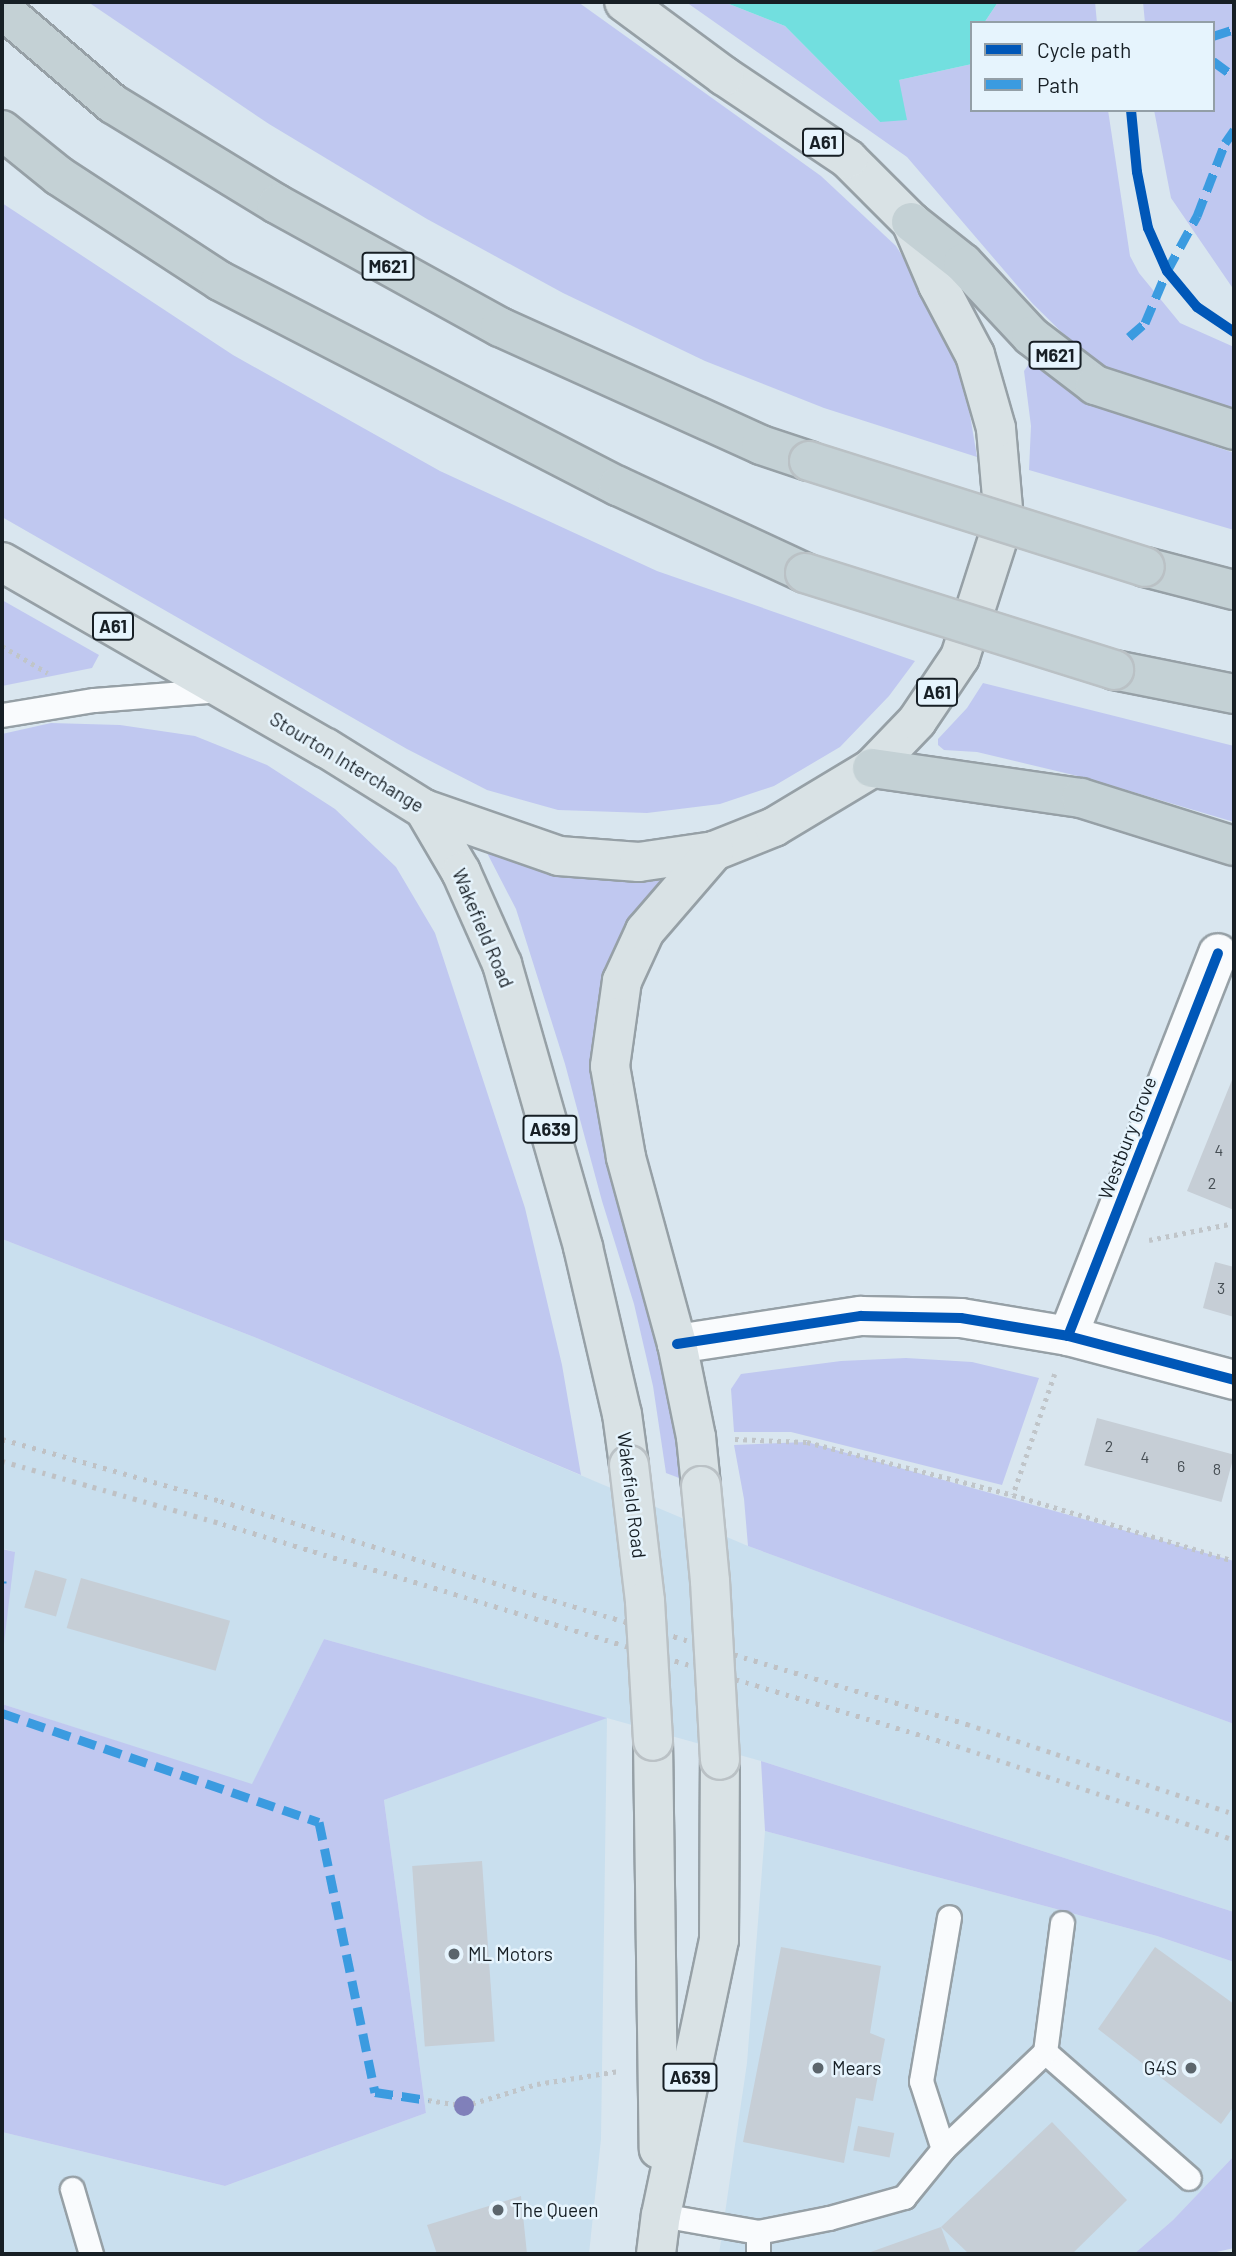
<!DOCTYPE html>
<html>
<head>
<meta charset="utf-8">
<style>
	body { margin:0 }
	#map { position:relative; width:1236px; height:2256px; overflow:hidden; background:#d9e6ef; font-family:Barlow,sans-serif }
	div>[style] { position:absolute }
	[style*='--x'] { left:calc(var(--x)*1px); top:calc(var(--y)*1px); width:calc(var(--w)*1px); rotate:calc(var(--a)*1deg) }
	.built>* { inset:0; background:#c9dfee }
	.green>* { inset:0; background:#c0c8f0 }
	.water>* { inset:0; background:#72dfdf }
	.building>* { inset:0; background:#c6ced6; transform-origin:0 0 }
	.path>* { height:4.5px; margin-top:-2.25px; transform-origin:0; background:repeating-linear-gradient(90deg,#c0c5c9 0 3.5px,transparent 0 8.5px) }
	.roads { filter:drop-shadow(2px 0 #96a0a6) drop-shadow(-2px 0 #96a0a6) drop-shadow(0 2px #96a0a6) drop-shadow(0 -2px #96a0a6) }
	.service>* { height:23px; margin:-11.5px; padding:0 11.5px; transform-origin:11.5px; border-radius:11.5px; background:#f9fbfd }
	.minor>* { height:38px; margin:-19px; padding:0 19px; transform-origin:19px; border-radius:19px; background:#f9fbfd }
	.primary>* { height:38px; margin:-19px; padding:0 19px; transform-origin:19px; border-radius:19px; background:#d9e2e5 }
	.motorway>* { height:38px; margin:-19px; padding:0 19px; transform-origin:19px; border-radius:19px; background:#c4d1d5 }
	.rail>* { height:5px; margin-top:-2.5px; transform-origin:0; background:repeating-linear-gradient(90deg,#bfc1c4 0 3.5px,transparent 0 10.5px) }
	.bridges { filter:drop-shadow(2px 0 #bac1c5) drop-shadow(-2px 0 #bac1c5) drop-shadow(0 2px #bac1c5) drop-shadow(0 -2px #bac1c5) }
	.primary-bridge>* { height:38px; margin:-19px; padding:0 19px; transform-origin:19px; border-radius:19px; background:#d9e2e5 }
	.motorway-bridge>* { height:38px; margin:-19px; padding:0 19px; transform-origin:19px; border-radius:19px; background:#c4d1d5 }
	.quiet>* { height:9px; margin-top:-4.5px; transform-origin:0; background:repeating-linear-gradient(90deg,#3b9be0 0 18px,transparent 0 27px) }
	.cycleway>* { height:10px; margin:-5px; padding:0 5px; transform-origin:5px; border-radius:5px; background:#0057b8 }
	.trees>* { width:20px; height:20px; margin:-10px; border-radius:50%; background:#8080ba }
	.dots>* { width:19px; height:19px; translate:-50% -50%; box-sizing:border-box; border:4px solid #e6f4fd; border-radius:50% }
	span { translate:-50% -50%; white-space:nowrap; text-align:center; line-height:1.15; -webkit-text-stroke:5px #e6f4fd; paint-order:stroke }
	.number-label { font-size:16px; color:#464e54 }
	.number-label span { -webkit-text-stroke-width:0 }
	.shield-label span { padding:2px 5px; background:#e6f4fd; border:2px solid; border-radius:5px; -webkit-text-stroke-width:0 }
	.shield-label { font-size:18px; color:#171f25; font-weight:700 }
	.street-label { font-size:19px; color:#171f25 }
	.poi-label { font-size:19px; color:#171f25 }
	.left { translate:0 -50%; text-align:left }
	.right { translate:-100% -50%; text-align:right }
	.frame { position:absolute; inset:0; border:4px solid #171f25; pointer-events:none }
	.legend { position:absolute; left:970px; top:21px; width:245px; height:91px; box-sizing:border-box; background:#e6f4fd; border:2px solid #939fa7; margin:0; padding:9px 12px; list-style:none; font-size:21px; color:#171f25 }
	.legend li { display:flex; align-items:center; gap:14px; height:35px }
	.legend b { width:35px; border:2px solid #939fa7 }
</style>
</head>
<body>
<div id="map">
	<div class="built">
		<div style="clip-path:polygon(2px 1239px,259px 1339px,748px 1546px,1234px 1724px,1234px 1912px,761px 1761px,607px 1718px,601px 2139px,589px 2254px,2px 2254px,2px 2132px,225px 2186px,426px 2113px,384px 1800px,605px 1718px,324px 1639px,252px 1785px,2px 1704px,2px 1660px,14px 1552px,2px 1548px)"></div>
		<div style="clip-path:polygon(765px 1831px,1157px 1936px,1234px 1962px,1234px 2156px,1173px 2220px,1134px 2254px,719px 2254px,747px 2063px)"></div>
	</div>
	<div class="green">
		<div style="clip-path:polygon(88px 2px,578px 2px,821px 176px,896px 246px,943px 320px,965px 385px,977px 457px,824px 408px,705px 361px,563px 293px,427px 219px,269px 124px)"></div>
		<div style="clip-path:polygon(686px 2px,724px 2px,785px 26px,880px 122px,899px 80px,972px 64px,972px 110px,1108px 110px,1130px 256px,1139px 273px,1180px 323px,1234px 347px,1233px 412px,1162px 395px,1088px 358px,1033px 304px,907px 157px)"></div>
		<div style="clip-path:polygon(998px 2px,1095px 2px,1097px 23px,984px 23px)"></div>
		<div style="clip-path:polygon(1143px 2px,1234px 2px,1234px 290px,1171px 198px,1154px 110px,1213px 110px,1213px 23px,1145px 23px)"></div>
		<div style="clip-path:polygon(2px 203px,233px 355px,440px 471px,657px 571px,915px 661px,889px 696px,840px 747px,774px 786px,720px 804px,647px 813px,558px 810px,487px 790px,407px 749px,2px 517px)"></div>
		<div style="clip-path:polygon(1036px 363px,1095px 405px,1234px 453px,1234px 530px,1029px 470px,1031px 426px,1024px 371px,1029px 364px)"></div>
		<div style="clip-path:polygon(2px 600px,99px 655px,92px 668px,2px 686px)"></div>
		<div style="clip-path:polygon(983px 683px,1234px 746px,1234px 822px,1086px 778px,977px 752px,944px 750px,938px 745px,938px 739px,967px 708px)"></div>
		<div style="clip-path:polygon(51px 723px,120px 725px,195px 736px,267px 765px,335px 809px,396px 867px,435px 933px,525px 1208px,562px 1365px,581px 1475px,259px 1339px,2px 1239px,2px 734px)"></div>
		<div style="clip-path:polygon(485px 849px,664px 877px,609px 972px,651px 1312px,687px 1481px,666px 1473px,653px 1386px,634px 1304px,602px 1201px,565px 1064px,516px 909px)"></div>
		<div style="clip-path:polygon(906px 1358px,972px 1362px,1039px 1378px,1002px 1485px,791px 1432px,734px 1432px,731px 1389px,741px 1374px,841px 1361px)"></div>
		<div style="clip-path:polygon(807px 1442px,1234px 1561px,1234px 1724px,748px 1546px,744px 1499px,734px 1445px)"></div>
		<div style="clip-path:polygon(2px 1549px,15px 1552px,2px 1660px)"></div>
		<div style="clip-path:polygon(324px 1639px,607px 1718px,384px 1800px,426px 2113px,225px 2186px,2px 2132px,2px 1704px,252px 1784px)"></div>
		<div style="clip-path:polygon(761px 1761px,1234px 1912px,1234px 1962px,1157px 1936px,765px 1831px)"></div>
		<div style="clip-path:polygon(1234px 2156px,1234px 2248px,1208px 2254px,1134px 2254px,1173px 2220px)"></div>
	</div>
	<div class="water">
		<div style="clip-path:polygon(724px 2px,998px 2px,984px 23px,972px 23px,972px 64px,899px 80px,907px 120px,880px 122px,785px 26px)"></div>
	</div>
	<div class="building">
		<div style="clip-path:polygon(1234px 1075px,1234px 1210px,1187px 1191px)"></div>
		<div style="clip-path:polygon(1215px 1262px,1234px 1267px,1234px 1317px,1203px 1308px)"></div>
		<div style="left:1097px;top:1418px;width:142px;height:49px;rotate:15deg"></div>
		<div style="left:35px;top:1570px;width:33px;height:39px;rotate:16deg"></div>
		<div style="left:81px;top:1578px;width:155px;height:52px;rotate:16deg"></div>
		<div style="left:482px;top:1861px;width:181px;height:70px;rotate:86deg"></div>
		<div style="clip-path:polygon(781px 1947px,881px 1966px,870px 2033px,885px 2039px,873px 2101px,856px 2098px,844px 2163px,743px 2142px)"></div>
		<div style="clip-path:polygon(1155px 1947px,1234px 2004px,1234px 2106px,1221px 2124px,1098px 2029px)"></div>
		<div style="clip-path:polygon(1052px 2122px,1127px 2200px,1072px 2254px,969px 2254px,941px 2227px)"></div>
		<div style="left:858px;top:2126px;width:37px;height:25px;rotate:11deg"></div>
		<div style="clip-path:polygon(521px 2196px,527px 2254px,437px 2254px,427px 2225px)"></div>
		<div style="clip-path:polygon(941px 2227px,951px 2254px,865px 2254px)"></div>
	</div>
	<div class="path">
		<div style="--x:2;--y:646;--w:53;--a:30.4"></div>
		<div style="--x:1149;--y:1240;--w:87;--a:-11.3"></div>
		<div style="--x:1055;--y:1374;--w:128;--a:109.1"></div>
		<div style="--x:1013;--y:1495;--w:231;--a:16.6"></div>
		<div style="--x:735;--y:1439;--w:72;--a:2.4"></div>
		<div style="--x:807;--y:1442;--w:213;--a:14.4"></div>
		<div style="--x:428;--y:2100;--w:36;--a:9"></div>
		<div style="--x:464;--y:2106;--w:76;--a:-16.8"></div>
		<div style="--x:537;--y:2084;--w:83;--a:-9"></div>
	</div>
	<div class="roads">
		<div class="service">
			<div style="--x:2;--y:715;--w:93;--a:-9.3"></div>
			<div style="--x:94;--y:700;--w:126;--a:-4.5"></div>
			<div style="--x:1045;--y:2052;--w:191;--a:41.2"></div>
			<div style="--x:943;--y:2149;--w:71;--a:-107.9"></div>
			<div style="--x:921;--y:2081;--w:166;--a:-80.3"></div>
			<div style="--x:72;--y:2189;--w:68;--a:73.7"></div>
			<div style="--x:661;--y:2215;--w:98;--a:9.9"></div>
			<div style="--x:758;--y:2232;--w:72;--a:-11.2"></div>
			<div style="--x:829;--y:2218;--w:78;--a:-15.6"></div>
			<div style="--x:904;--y:2197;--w:62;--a:-50.9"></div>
			<div style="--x:943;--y:2149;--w:141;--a:-43.6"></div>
			<div style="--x:1045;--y:2052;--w:130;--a:-82.5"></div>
			<div style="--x:758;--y:2254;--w:22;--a:-90"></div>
		</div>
		<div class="minor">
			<div style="--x:1068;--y:1336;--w:411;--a:-68.6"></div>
			<div style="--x:677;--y:1344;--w:186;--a:-8.7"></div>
			<div style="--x:861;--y:1316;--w:100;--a:1.1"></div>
			<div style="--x:961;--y:1318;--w:109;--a:9.5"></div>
			<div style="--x:1068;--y:1336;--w:172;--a:14.8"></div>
		</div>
		<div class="primary">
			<div style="--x:2;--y:562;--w:374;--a:29.9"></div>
			<div style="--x:326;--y:748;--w:115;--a:31.9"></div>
			<div style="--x:424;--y:809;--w:143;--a:19.2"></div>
			<div style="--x:559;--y:856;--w:80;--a:4.3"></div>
			<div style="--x:639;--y:862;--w:76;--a:-8.3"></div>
			<div style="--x:714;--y:851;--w:65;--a:-21.8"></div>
			<div style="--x:774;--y:827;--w:114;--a:-31"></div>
			<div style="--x:872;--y:768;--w:65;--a:-46.2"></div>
			<div style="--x:917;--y:721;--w:77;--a:-56.1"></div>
			<div style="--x:960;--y:657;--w:144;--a:-72.2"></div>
			<div style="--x:1004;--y:520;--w:92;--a:-95"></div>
			<div style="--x:996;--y:428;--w:76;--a:-106"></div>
			<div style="--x:975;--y:355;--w:79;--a:-117.9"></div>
			<div style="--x:938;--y:285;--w:69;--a:-113.2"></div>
			<div style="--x:911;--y:222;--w:89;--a:-135"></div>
			<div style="--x:848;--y:159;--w:149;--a:-146.2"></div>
			<div style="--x:724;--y:76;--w:124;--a:-143.5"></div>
			<div style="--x:424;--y:809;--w:73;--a:59.6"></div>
			<div style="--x:461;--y:872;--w:101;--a:66"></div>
			<div style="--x:502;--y:964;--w:294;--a:74"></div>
			<div style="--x:583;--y:1247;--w:171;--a:76.9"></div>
			<div style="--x:622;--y:1414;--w:51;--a:82.2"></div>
			<div style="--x:701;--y:1486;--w:49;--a:-95.8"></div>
			<div style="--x:696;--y:1437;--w:95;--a:-101.5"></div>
			<div style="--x:677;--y:1344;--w:194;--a:-105.3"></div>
			<div style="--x:626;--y:1157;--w:92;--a:-100"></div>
			<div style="--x:610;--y:1066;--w:86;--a:-82"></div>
			<div style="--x:622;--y:981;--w:55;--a:-65.3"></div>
			<div style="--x:645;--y:931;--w:106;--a:-49.2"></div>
			<div style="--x:653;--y:1741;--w:408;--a:89.2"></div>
			<div style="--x:656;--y:2254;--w:39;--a:-83"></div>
			<div style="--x:661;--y:2215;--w:281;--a:-78.1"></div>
			<div style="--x:719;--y:1940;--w:180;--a:-89.7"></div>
		</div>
		<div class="motorway">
			<div style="--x:2;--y:9;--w:146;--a:40.6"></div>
			<div style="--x:113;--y:104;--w:192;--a:31.4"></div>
			<div style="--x:277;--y:204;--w:255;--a:28.9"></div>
			<div style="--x:500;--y:327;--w:286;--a:24.3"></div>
			<div style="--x:761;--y:445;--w:51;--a:18.4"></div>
			<div style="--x:2;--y:130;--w:73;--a:38.9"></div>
			<div style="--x:59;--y:176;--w:192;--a:33.1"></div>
			<div style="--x:220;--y:281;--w:448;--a:27.3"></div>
			<div style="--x:618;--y:486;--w:206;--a:24.9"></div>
			<div style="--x:911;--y:222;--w:66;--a:38.3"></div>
			<div style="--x:963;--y:263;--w:100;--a:47"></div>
			<div style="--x:1031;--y:336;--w:81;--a:37.4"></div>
			<div style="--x:1095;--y:385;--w:146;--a:17.9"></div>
			<div style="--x:1145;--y:567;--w:92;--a:14.5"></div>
			<div style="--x:1114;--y:670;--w:122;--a:11.3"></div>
			<div style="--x:872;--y:768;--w:211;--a:8.2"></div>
			<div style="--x:1081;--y:798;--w:160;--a:17.4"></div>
		</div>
	</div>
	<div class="rail">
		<div style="--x:2;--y:1439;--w:228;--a:15.8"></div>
		<div style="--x:221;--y:1501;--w:779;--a:16.64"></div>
		<div style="--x:967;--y:1724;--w:282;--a:18.6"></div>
		<div style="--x:2;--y:1461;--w:230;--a:15.9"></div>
		<div style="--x:223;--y:1524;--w:767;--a:16.83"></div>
		<div style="--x:957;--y:1746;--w:293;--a:18.7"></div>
	</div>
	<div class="bridges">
		<div class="primary-bridge">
			<div style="--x:629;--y:1465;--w:137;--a:83.3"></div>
			<div style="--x:645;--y:1601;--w:140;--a:86.7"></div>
			<div style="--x:701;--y:1486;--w:95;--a:84.6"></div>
			<div style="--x:710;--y:1581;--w:179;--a:86.8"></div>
		</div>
		<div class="motorway-bridge">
			<div style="--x:809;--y:461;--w:352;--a:17.5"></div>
			<div style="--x:805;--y:573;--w:324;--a:17.4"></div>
		</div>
	</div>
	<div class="quiet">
		<div style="--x:1213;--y:36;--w:22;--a:-18"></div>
		<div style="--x:1213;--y:61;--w:26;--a:36"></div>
		<div style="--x:1129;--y:337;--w:21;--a:-41"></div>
		<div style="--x:1145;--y:323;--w:56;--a:-67.1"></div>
		<div style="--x:1167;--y:271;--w:63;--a:-61.4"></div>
		<div style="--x:1197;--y:216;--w:78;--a:-69"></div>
		<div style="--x:1225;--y:143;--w:16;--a:-55"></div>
		<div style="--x:2;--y:1581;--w:2;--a:90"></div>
		<div style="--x:2;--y:1713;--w:335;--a:19"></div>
		<div style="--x:319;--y:1822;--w:276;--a:78.3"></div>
		<div style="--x:375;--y:2092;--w:54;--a:8.6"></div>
	</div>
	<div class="cycleway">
		<div style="--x:1131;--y:110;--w:62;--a:84.5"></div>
		<div style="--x:1137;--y:172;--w:57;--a:78.9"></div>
		<div style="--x:1148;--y:228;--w:47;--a:66.2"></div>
		<div style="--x:1167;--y:271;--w:47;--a:50.2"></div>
		<div style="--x:1197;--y:307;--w:45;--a:34"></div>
		<div style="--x:1068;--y:1336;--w:411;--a:-68.6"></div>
		<div style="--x:677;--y:1344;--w:186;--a:-8.7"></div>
		<div style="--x:861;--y:1316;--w:100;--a:1.1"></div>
		<div style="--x:961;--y:1318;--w:109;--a:9.5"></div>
		<div style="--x:1068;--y:1336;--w:172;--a:14.8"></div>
	</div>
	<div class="trees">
		<div style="left:464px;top:2106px"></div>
	</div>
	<div class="dots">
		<div style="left:454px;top:1954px;background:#5b656c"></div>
		<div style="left:818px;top:2068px;background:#5b656c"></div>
		<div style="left:1191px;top:2068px;background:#5b656c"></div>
		<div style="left:498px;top:2210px;background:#5b656c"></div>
	</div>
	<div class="number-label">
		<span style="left:1219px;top:1150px">4</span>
		<span style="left:1212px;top:1183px">2</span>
		<span style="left:1221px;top:1288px">3</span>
		<span style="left:1109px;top:1446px">2</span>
		<span style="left:1145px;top:1457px">4</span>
		<span style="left:1181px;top:1466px">6</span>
		<span style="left:1217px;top:1469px">8</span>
	</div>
	<div class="shield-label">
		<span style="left:823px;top:142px">A61</span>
		<span style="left:388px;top:266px">M621</span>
		<span style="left:1055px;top:355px">M621</span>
		<span style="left:113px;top:626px">A61</span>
		<span style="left:937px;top:692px">A61</span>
		<span style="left:550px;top:1129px">A639</span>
		<span style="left:690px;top:2077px">A639</span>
	</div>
	<div class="street-label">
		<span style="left:347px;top:762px;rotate:31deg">Stourton Interchange</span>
		<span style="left:483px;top:928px;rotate:67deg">Wakefield Road</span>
		<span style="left:1127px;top:1138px;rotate:-69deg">Westbury Grove</span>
		<span style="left:632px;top:1495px;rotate:83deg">Wakefield Road</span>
	</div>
	<div class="poi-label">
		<span class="left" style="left:468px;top:1954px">ML Motors</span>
		<span class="left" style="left:832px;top:2068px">Mears</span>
		<span class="right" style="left:1177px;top:2068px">G4S</span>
		<span class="left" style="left:512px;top:2210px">The Queen</span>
	</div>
	<div class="frame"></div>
	<ul class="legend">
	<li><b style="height:9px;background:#0057b8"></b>Cycle path</li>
	<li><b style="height:9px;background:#3b9be0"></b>Path</li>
	</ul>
</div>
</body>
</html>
